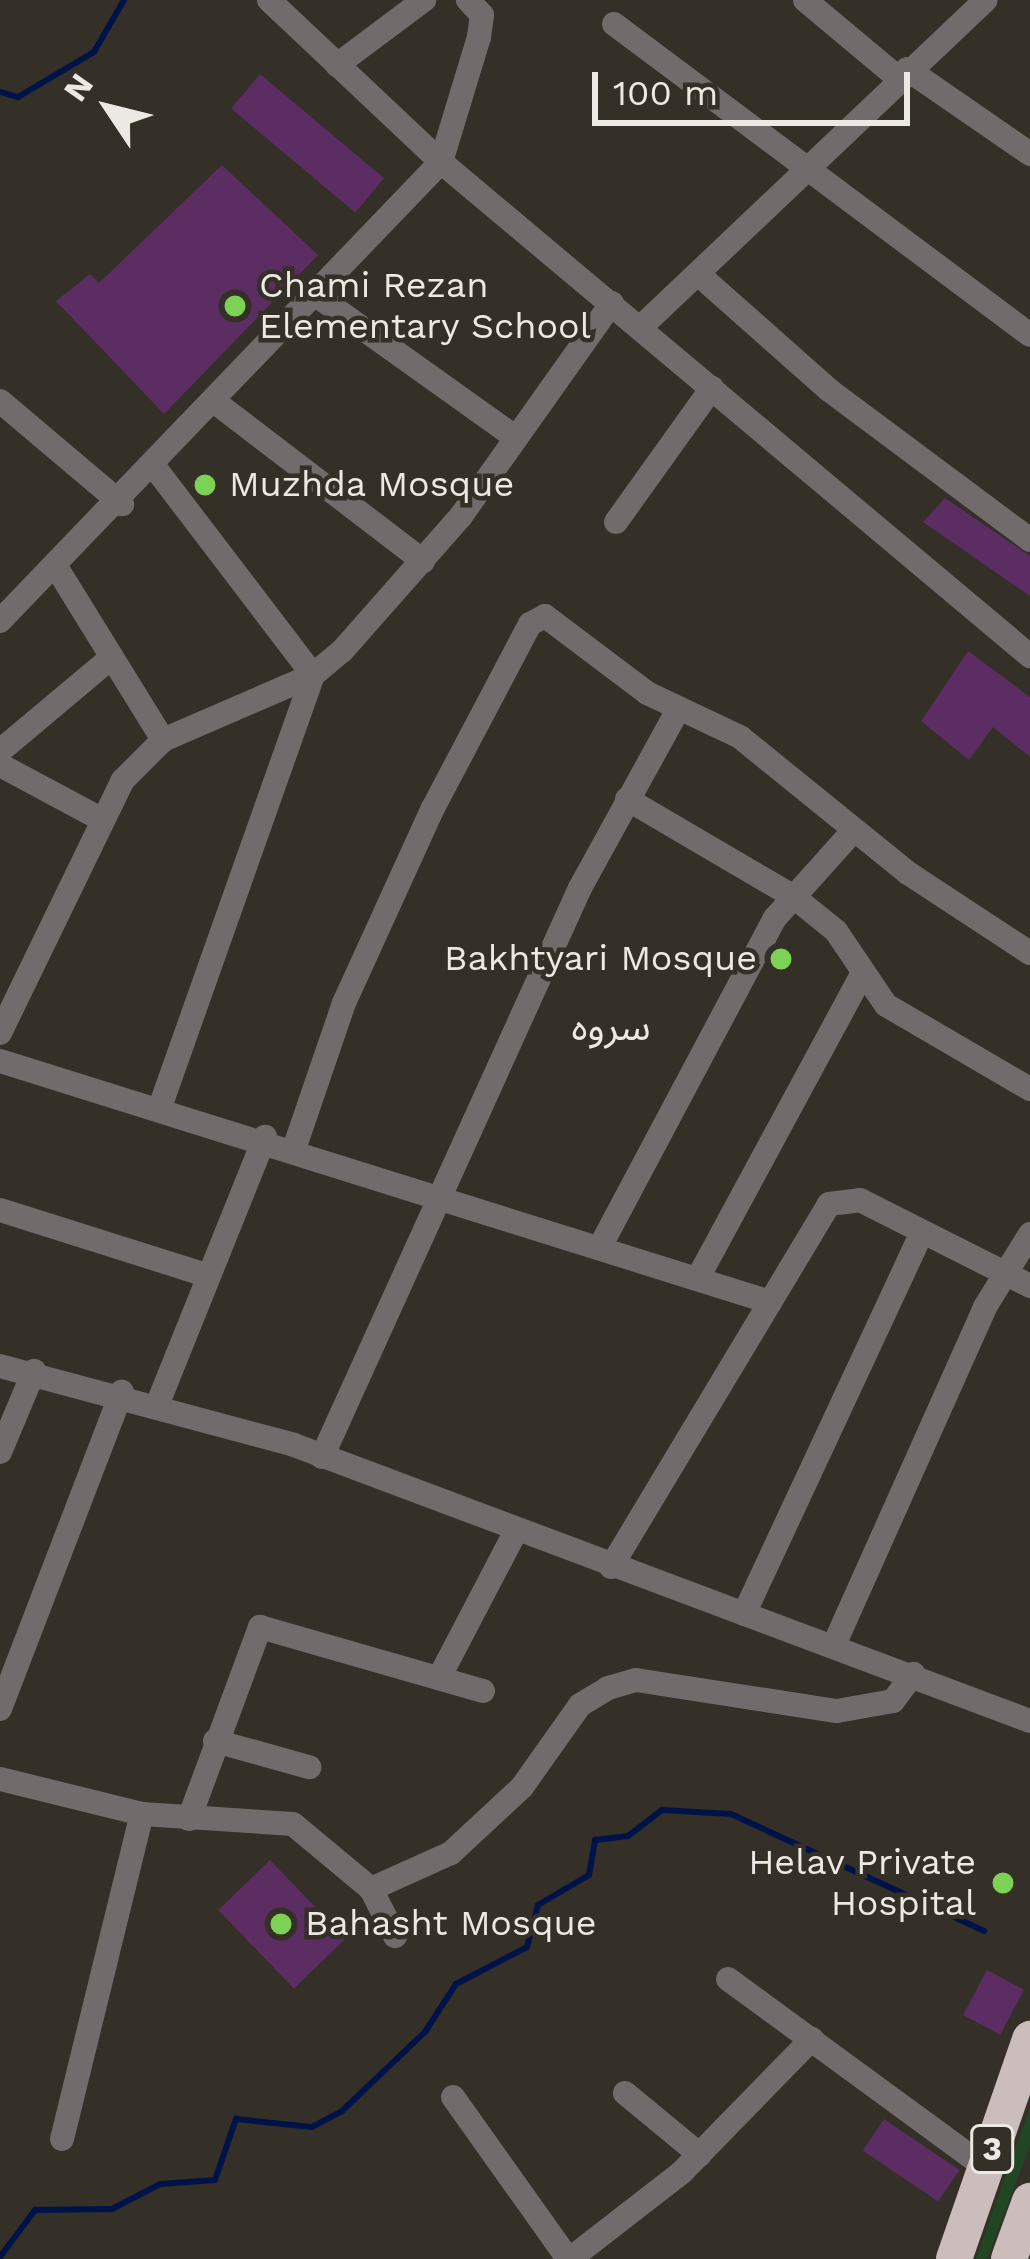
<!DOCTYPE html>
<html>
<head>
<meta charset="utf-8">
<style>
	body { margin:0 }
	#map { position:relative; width:1030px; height:2259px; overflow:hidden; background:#342f27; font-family:"Work Sans","Noto Sans Arabic",sans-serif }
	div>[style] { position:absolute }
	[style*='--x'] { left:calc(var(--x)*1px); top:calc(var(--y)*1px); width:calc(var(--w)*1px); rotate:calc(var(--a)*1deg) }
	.green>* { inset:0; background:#204624 }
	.stream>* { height:6px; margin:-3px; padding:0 3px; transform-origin:3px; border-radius:3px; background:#001349 }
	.building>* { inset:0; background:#5b2d63; transform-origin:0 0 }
	.minor>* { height:24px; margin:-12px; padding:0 12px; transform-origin:12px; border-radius:12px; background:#716b6b }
	.highway>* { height:36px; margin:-18px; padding:0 18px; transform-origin:18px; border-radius:18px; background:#cbbdbc }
	.dots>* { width:33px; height:33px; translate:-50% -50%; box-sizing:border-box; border:6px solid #342f27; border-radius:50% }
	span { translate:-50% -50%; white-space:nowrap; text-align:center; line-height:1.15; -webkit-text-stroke:9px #342f27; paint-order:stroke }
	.shield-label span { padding:3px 9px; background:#342f27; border:3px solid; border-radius:9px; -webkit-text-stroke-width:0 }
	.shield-label { font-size:33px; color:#ece8e3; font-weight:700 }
	.poi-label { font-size:36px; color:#ece8e3 }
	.left { translate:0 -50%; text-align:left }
	.right { translate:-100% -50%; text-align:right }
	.neighbourhood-label { font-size:39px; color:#ece8e3 }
	.north { position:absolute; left:48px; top:48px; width:120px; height:120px; -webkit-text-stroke:9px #342f27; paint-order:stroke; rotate:305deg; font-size:33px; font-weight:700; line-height:48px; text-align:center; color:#ece8e3 }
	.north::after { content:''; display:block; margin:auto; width:42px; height:54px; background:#ece8e3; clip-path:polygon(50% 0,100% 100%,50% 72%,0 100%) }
	.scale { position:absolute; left:592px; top:72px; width:318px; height:54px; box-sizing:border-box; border:6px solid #ece8e3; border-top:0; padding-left:15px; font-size:36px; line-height:42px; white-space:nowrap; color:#ece8e3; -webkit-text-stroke:9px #342f27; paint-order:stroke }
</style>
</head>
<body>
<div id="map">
	<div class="green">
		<div style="clip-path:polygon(1030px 2107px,1030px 2146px,987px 2259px,976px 2259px)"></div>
	</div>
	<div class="stream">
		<div style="--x:0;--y:92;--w:19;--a:16"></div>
		<div style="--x:18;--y:97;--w:88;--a:-30.6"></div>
		<div style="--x:94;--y:52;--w:60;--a:-60"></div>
		<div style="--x:0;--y:2257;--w:59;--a:-53.3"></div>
		<div style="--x:35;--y:2210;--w:77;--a:-0.7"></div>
		<div style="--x:112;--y:2209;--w:54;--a:-27.5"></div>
		<div style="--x:160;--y:2184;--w:55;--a:-4.2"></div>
		<div style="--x:215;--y:2180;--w:65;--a:-71"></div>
		<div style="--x:236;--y:2119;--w:76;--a:6"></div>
		<div style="--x:312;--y:2127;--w:34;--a:-28"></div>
		<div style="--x:342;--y:2111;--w:115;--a:-43.6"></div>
		<div style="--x:425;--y:2032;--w:57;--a:-57.1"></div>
		<div style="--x:456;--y:1984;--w:80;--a:-27.5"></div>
		<div style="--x:527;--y:1947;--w:43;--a:-75.3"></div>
		<div style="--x:538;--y:1905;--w:59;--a:-30.5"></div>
		<div style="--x:589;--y:1875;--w:36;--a:-80"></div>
		<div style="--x:595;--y:1840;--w:33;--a:-7"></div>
		<div style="--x:628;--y:1836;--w:43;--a:-37.4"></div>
		<div style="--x:662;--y:1810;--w:69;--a:3.3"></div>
		<div style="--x:731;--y:1814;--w:279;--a:24.8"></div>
	</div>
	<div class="building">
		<div style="left:260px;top:74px;width:162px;height:45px;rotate:40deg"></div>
		<div style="clip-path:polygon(222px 165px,318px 255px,164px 414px,56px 301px,90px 274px,99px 283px)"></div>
		<div style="clip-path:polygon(945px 498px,1030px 556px,1030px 596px,923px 522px)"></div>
		<div style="clip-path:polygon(968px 651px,1030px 697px,1030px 757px,993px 727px,969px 760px,921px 721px)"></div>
		<div style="left:270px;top:1860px;width:109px;height:72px;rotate:46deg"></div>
		<div style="left:987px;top:1970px;width:42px;height:51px;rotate:28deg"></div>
		<div style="left:884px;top:2119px;width:91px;height:38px;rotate:34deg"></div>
	</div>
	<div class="minor">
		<div style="--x:269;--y:0;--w:236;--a:43.3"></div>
		<div style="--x:441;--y:162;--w:769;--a:39.99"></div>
		<div style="--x:805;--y:0;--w:120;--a:39.9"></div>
		<div style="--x:614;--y:24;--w:519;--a:36.78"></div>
		<div style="--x:337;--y:65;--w:109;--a:-36.8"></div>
		<div style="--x:907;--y:69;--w:150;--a:34.6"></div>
		<div style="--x:698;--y:274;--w:175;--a:41.5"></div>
		<div style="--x:829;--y:390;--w:251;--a:36.7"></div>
		<div style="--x:313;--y:293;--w:244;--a:35.5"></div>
		<div style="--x:641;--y:327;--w:475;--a:-43.5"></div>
		<div style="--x:0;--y:401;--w:160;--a:40.2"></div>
		<div style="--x:215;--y:402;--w:262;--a:37.4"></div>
		<div style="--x:156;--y:469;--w:259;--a:52.7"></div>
		<div style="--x:313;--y:675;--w:455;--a:109.5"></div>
		<div style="--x:616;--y:522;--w:165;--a:-54.4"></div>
		<div style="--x:55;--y:565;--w:206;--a:58.3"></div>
		<div style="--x:0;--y:621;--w:637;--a:-46.15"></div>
		<div style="--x:441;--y:162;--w:131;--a:-73.1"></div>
		<div style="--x:479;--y:37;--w:22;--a:-82"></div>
		<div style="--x:482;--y:15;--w:21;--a:-133"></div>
		<div style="--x:0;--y:751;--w:146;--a:-40"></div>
		<div style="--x:0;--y:765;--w:112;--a:28.2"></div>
		<div style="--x:627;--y:799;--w:194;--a:30.4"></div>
		<div style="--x:794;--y:897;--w:54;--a:39"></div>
		<div style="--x:836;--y:931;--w:89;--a:56"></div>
		<div style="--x:886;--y:1005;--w:167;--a:30.3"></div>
		<div style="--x:0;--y:1033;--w:281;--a:-64.1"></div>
		<div style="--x:123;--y:780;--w:57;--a:-45"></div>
		<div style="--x:163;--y:740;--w:163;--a:-23.4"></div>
		<div style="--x:313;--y:675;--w:38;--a:-40"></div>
		<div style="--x:342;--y:651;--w:180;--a:-48.6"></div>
		<div style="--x:461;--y:516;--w:261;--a:-54.7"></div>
		<div style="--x:0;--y:1061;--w:807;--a:17.38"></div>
		<div style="--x:295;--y:1146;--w:151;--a:-71.1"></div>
		<div style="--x:344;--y:1003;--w:214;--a:-65.5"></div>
		<div style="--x:433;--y:808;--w:208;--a:-62.2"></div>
		<div style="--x:530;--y:624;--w:17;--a:-28"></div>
		<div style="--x:545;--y:616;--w:128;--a:37"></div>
		<div style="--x:647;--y:693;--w:103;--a:25.3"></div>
		<div style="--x:740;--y:737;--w:216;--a:39"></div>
		<div style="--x:908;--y:873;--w:146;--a:33.3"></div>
		<div style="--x:0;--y:1210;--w:216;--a:17.5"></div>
		<div style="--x:601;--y:1245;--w:370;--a:-62"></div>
		<div style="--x:775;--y:918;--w:118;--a:-48.1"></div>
		<div style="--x:699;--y:1276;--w:339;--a:-61.6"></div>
		<div style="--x:0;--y:1366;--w:304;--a:15"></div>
		<div style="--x:294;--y:1445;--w:786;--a:20.56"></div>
		<div style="--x:158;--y:1403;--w:287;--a:-68.1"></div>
		<div style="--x:0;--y:1452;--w:88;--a:-67.2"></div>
		<div style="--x:322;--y:1457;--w:625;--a:-65.61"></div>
		<div style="--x:580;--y:888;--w:205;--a:-61.2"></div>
		<div style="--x:611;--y:1567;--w:423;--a:-59"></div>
		<div style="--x:829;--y:1204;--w:31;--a:-7"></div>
		<div style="--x:860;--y:1200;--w:191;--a:26.8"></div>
		<div style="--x:744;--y:1614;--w:421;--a:-65"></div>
		<div style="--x:834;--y:1645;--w:370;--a:-65.9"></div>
		<div style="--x:985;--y:1307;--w:86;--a:-58.3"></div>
		<div style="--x:439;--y:1678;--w:168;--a:-62.4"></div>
		<div style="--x:0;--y:1709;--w:340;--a:-69"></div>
		<div style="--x:215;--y:1741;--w:98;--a:15.5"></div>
		<div style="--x:0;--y:1779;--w:146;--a:13.8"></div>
		<div style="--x:142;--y:1814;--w:151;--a:3.8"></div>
		<div style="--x:293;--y:1824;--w:102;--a:39.8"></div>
		<div style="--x:371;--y:1889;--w:53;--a:62.9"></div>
		<div style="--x:189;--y:1819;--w:205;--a:-69.7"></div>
		<div style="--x:260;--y:1627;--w:232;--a:16"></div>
		<div style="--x:371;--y:1889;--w:88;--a:-24.2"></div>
		<div style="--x:451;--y:1853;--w:97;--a:-42.9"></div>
		<div style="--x:522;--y:1787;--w:100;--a:-54.7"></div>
		<div style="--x:580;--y:1705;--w:33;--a:-31"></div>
		<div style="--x:608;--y:1688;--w:29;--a:-16"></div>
		<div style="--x:636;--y:1680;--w:203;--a:8.8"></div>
		<div style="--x:837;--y:1711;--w:57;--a:-10.1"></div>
		<div style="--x:893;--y:1701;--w:34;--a:-53"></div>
		<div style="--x:728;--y:1979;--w:320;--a:36.2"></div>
		<div style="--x:625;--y:2093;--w:97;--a:39.6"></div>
		<div style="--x:453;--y:2097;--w:199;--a:54.6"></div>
		<div style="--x:62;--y:2139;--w:335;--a:-76.2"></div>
		<div style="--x:570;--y:2259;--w:142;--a:-37.8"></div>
		<div style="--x:682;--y:2172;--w:186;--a:-45.7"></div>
	</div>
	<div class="highway">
		<div style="--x:954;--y:2259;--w:233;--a:-70.9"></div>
		<div style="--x:1009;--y:2259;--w:62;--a:-70.1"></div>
	</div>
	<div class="dots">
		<div style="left:235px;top:306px;background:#7dd154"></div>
		<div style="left:205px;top:485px;background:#7dd154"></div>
		<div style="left:781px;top:959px;background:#7dd154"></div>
		<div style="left:1003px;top:1883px;background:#7dd154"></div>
		<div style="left:281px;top:1924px;background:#7dd154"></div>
	</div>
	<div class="shield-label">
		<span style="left:992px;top:2149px">3</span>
	</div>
	<div class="poi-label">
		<span class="left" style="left:259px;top:306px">Chami Rezan<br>Elementary School</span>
		<span class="left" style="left:229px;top:485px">Muzhda Mosque</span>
		<span class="right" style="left:757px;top:959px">Bakhtyari Mosque</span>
		<span class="right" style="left:976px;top:1883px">Helav Private<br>Hospital</span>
		<span class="left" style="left:305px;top:1924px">Bahasht Mosque</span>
	</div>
	<div class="neighbourhood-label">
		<span style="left:611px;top:1027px">سروە</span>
	</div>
	<div class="north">N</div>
	<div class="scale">100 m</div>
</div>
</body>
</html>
